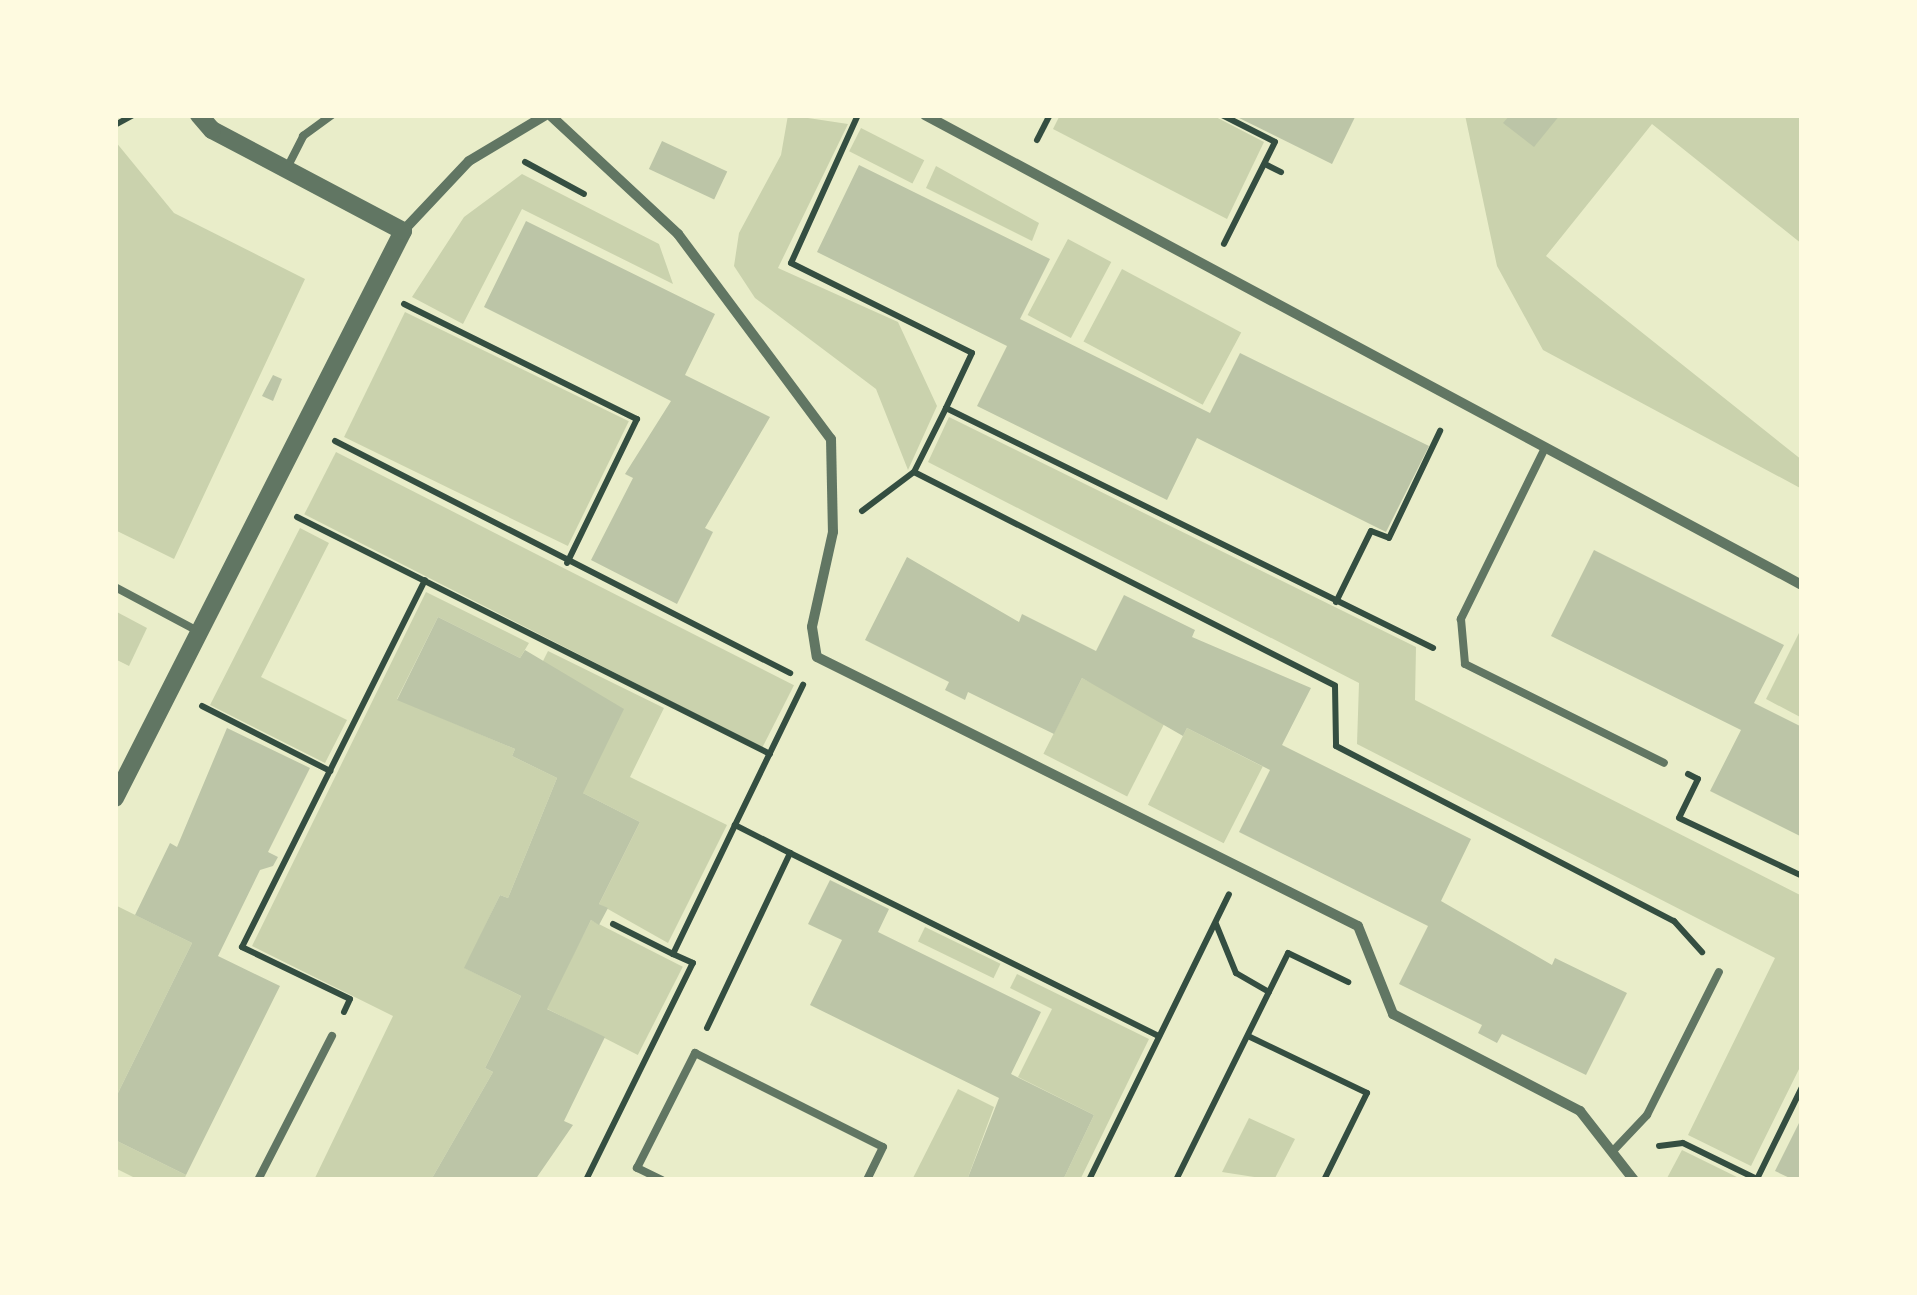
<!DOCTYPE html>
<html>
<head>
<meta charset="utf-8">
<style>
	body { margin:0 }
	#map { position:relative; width:1917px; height:1295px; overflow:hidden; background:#e9edc9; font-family:"PT Sans Narrow",sans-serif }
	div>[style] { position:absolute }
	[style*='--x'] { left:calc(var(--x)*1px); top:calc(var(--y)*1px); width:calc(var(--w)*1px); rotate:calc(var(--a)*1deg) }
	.green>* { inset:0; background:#cad2ad; transform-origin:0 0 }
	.building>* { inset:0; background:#bcc5a7; transform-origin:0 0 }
	.path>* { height:6px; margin:-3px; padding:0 3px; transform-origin:3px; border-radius:3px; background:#344e41 }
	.service>* { height:8px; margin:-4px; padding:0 4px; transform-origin:4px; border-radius:4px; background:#617663 }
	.minor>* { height:10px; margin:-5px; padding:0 5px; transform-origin:5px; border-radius:5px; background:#617663 }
	.tertiary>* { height:18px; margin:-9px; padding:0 9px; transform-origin:9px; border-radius:9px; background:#617663 }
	span { translate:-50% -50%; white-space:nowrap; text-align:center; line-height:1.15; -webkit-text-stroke:10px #fefae0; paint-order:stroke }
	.frame { position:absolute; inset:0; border:118px solid #fefae0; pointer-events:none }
</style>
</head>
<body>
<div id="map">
	<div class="green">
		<div style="clip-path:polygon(788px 115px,848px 124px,778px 268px,898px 322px,937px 406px,908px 470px,876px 389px,755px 298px,734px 266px,739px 233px,781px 155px)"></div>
		<div style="clip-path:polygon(1060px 115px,1212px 115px,1264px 142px,1227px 219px,1053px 129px)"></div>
		<div style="clip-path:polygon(1465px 115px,1802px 115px,1802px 244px,1652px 124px,1546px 256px,1802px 460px,1802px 489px,1543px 350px,1497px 266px)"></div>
		<div style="left:861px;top:128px;width:71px;height:26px;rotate:27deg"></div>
		<div style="clip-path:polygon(115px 141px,174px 213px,305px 279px,174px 559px,115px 530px)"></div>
		<div style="clip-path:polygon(936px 166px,1039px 223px,1032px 241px,926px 188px)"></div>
		<div style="clip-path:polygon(522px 174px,659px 244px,673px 284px,522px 209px,463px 324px,412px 297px,464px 217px)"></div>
		<div style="left:1068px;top:239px;width:49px;height:86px;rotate:28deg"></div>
		<div style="left:1122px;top:269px;width:135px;height:82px;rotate:28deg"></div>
		<div style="left:405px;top:312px;width:249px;height:139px;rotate:26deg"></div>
		<div style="clip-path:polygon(949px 417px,1416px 647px,1415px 700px,1802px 896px,1802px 1063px,1751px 1166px,1688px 1135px,1775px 958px,1357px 744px,1359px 683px,928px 462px)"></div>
		<div style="left:336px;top:452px;width:514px;height:70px;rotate:27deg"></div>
		<div style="clip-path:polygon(300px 528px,329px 543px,261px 677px,347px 720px,325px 763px,210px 705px)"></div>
		<div style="clip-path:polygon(426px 592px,529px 643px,520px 658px,438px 617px,397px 699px,515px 749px,512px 756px,557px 778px,508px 898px,500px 895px,465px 968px,521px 996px,485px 1068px,493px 1072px,431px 1180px,314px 1180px,393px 1016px,252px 946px)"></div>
		<div style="clip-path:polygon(115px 611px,147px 628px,129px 666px,115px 659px)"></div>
		<div style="clip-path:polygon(1799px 633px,1802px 635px,1802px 718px,1766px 699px)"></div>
		<div style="clip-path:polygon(548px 651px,664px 708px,630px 777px,727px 825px,668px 943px,599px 904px,640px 822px,583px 793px,540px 667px)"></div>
		<div style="left:1082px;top:678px;width:94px;height:85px;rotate:27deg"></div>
		<div style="left:1187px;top:728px;width:85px;height:86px;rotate:27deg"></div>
		<div style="clip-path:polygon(115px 905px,192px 943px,115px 1099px)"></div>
		<div style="left:591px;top:920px;width:103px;height:99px;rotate:27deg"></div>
		<div style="left:925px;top:927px;width:84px;height:16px;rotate:26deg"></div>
		<div style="clip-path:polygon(1017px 974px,1149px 1039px,1080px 1180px,1063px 1180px,1094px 1115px,1018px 1077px,1052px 1009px,1010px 988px)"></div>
		<div style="clip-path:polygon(958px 1089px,994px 1107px,967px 1180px,912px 1180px)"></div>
		<div style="clip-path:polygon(1249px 1118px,1295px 1139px,1274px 1180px,1222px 1172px)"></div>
		<div style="clip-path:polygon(115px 1140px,186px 1175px,184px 1180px,139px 1180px,115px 1168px)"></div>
		<div style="clip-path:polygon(1682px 1150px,1743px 1180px,1666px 1180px)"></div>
	</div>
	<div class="building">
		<div style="clip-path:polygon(1233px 115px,1356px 115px,1332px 164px)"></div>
		<div style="clip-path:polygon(1510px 115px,1560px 115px,1534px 147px,1503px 123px)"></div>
		<div style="left:662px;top:141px;width:72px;height:31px;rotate:25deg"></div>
		<div style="clip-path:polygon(859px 165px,1050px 259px,1020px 319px,1210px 413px,1240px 353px,1429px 446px,1386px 532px,1197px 438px,1167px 500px,977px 406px,1007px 346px,817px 252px)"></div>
		<div style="clip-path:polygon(526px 221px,715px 314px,685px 375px,770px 417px,705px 528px,713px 532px,677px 604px,591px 560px,633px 478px,625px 474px,671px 401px,484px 307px)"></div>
		<div style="clip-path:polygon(273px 375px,282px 379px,273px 401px,262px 396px)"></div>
		<div style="clip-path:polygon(1594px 550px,1784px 645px,1754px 703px,1802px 727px,1802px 837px,1710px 791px,1741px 730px,1551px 636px)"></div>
		<div style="clip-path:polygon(907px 557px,1019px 622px,1022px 614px,1096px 651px,1124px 595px,1195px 630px,1192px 637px,1311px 688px,1282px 745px,1471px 839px,1441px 901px,1552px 965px,1555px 958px,1627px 993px,1586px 1075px,1502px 1034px,1497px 1043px,1478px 1033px,1482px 1025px,1399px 984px,1428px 926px,1239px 832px,1270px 770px,1187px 728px,1183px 736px,1082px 678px,1054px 734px,968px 692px,965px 700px,945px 690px,949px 682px,865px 640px)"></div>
		<div style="clip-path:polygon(438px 617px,520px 658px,525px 650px,624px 709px,583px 793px,640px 822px,599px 904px,608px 908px,599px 925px,591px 920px,547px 1009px,605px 1037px,564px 1121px,573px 1125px,535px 1180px,431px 1180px,493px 1072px,485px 1068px,521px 996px,464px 968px,500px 895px,508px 898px,557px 778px,512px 756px,515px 749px,397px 700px)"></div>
		<div style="clip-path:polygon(227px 728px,310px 768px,268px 852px,278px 857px,273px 866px,260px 870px,218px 956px,280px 986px,186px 1175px,115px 1140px,115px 1099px,192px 943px,135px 915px,170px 843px,177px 847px)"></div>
		<div style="clip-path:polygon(830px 880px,889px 909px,878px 932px,1041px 1012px,1011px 1074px,1094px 1115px,1063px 1180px,967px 1180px,999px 1098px,810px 1005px,842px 940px,808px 924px)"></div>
		<div style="clip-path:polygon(1802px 1117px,1802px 1180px,1794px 1180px,1775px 1171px)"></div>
	</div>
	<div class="path">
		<div style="--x:1222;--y:115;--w:59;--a:27"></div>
		<div style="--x:1275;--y:142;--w:114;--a:116.6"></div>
		<div style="--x:857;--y:117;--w:160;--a:114.3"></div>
		<div style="--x:791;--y:263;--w:202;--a:26.4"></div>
		<div style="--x:972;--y:353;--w:61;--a:115.3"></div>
		<div style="--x:946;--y:408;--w:543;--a:26.23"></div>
		<div style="--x:115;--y:125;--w:21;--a:-29"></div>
		<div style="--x:1037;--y:140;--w:28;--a:-63"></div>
		<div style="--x:525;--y:162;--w:67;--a:28.5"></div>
		<div style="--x:1265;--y:164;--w:18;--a:27"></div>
		<div style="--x:404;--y:304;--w:260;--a:26.3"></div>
		<div style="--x:637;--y:419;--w:160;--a:115.9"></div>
		<div style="--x:335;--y:441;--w:511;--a:27.02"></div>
		<div style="--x:914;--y:472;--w:72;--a:-63.4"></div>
		<div style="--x:862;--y:511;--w:65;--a:-36.9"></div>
		<div style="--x:914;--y:472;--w:472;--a:26.9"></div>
		<div style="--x:1335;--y:686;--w:60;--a:89"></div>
		<div style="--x:1336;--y:746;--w:381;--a:27.4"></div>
		<div style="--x:1674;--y:921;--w:42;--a:47.9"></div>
		<div style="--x:297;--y:517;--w:529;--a:26.61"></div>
		<div style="--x:1336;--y:602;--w:79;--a:-63.8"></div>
		<div style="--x:1371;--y:531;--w:19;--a:21"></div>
		<div style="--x:1389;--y:538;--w:119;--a:-64.5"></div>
		<div style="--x:202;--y:706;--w:144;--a:26.9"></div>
		<div style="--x:1688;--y:774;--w:11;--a:27"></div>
		<div style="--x:1698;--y:779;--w:43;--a:116"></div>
		<div style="--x:1679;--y:818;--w:136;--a:25.2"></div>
		<div style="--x:790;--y:853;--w:412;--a:26.4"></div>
		<div style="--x:613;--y:924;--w:67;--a:26.6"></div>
		<div style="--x:1216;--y:924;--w:53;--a:67.8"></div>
		<div style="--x:1236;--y:973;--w:38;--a:30"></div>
		<div style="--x:344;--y:1012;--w:14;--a:-65"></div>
		<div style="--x:350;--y:999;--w:120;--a:-154.3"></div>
		<div style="--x:242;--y:947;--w:410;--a:-63.5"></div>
		<div style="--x:707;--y:1028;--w:194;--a:-64.6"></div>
		<div style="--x:790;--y:853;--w:62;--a:-153"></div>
		<div style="--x:735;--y:825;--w:156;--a:-64.1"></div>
		<div style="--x:1248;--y:1036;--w:132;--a:25.6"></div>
		<div style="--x:1367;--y:1093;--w:97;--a:116.3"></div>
		<div style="--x:1659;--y:1146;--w:24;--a:-7"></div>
		<div style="--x:1683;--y:1143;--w:85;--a:26"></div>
		<div style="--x:1757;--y:1179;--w:102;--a:-63.9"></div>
		<div style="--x:586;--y:1180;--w:242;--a:-63.8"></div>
		<div style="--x:693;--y:963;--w:22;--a:-156"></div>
		<div style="--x:673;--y:954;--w:143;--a:-64.3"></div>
		<div style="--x:1089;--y:1180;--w:318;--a:-63.9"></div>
		<div style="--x:1176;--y:1180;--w:253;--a:-63.7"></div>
		<div style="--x:1288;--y:953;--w:67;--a:25.8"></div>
	</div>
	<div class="service">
		<div style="--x:288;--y:166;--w:34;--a:-63"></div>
		<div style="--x:303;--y:136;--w:36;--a:-36"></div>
		<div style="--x:1545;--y:448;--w:191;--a:116.2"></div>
		<div style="--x:1461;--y:619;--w:45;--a:84.9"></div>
		<div style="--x:1465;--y:664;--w:222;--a:26.4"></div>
		<div style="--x:115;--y:587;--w:92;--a:28"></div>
		<div style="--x:1612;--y:1152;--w:51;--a:-46.6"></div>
		<div style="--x:1647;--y:1115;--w:160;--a:-63.3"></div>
		<div style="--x:258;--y:1180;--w:162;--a:-62.8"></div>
		<div style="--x:662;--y:1180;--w:28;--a:-154"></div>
		<div style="--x:637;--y:1168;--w:129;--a:-63.2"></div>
		<div style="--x:695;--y:1053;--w:210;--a:26.6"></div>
		<div style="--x:883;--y:1147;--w:37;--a:116"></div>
	</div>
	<div class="minor">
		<div style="--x:550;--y:115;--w:175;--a:42.9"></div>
		<div style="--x:678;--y:234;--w:256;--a:53.3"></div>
		<div style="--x:831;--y:439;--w:93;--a:88.8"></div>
		<div style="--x:833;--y:532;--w:97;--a:102.5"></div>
		<div style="--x:812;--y:627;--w:30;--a:81"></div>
		<div style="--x:817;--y:657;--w:604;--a:26.44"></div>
		<div style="--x:1358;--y:926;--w:95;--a:68.3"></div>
		<div style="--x:1393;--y:1014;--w:211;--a:27.4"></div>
		<div style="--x:1580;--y:1111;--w:88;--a:52"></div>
		<div style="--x:925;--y:115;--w:995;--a:28.19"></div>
		<div style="--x:403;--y:231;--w:96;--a:-46.7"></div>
		<div style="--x:469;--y:161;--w:90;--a:-30.9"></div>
	</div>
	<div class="tertiary">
		<div style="--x:115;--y:798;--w:636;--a:-63.07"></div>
		<div style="--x:403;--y:231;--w:216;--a:-152.1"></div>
		<div style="--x:212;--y:130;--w:20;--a:-131"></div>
	</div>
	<div class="frame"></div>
</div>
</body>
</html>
